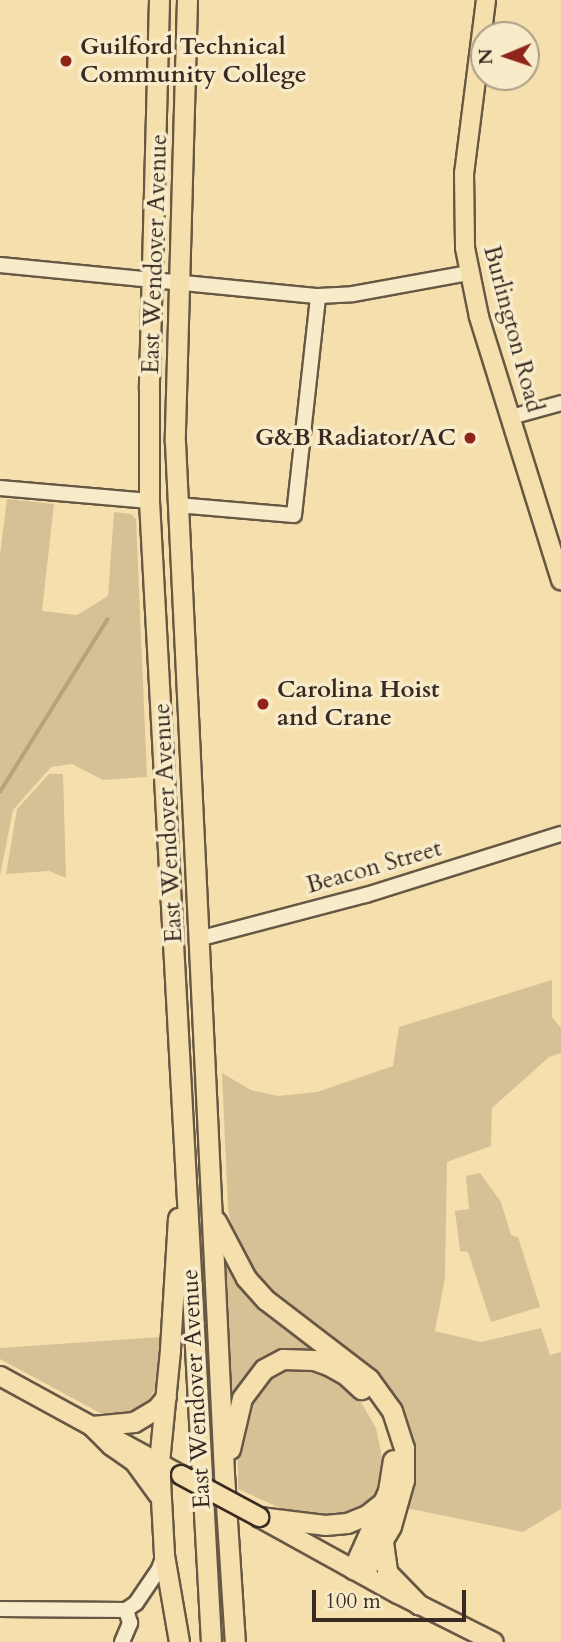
<!DOCTYPE html>
<html>
<head>
<meta charset="utf-8">
<style>
	body { margin:0 }
	#map { position:relative; width:561px; height:1642px; overflow:hidden; background:#f5e0ad; font-family:Cardo,serif }
	div>[style] { position:absolute }
	[style*='--x'] { left:calc(var(--x)*1px); top:calc(var(--y)*1px); width:calc(var(--w)*1px); rotate:calc(var(--a)*1deg) }
	.green>* { inset:0; background:#d5c195 }
	.stream>* { height:3.5px; margin:-1.75px; padding:0 1.75px; transform-origin:1.75px; border-radius:1.75px; background:#b5a27e }
	.roads { filter:drop-shadow(2px 0 #675845) drop-shadow(-2px 0 #675845) drop-shadow(0 2px #675845) drop-shadow(0 -2px #675845) }
	.minor>* { height:14px; margin:-7px; padding:0 7px; transform-origin:7px; border-radius:7px; background:#f8ebca }
	.major>* { height:18px; margin:-9px; padding:0 9px; transform-origin:9px; border-radius:9px; background:#f5e0ad }
	.highway>* { height:19px; margin:-9.5px; padding:0 9.5px; transform-origin:9.5px; border-radius:9.5px; background:#f5e0ad }
	.bridges { filter:drop-shadow(2px 0 #382a22) drop-shadow(-2px 0 #382a22) drop-shadow(0 2px #382a22) drop-shadow(0 -2px #382a22) }
	.major-bridge>* { height:18px; margin:-9px; padding:0 9px; transform-origin:9px; border-radius:9px; background:#f5e0ad }
	.dots>* { width:19px; height:19px; translate:-50% -50%; box-sizing:border-box; border:4px solid #f8ebca; border-radius:50% }
	span { translate:-50% -50%; white-space:nowrap; text-align:center; line-height:1.15; -webkit-text-stroke:7px #f8ebca; paint-order:stroke }
	.poi-label { font-size:24px; color:#382a22; font-weight:700 }
	.left { translate:0 -50%; text-align:left }
	.right { translate:-100% -50%; text-align:right }
	.street-label { font-size:24px; color:#382a22 }
	.north { position:absolute; left:470px; top:21px; width:70px; height:70px; box-sizing:border-box; background:#f8ebca; border:2px solid #ab9e87; border-radius:50%; rotate:268deg; font-size:19px; font-weight:700; line-height:28px; text-align:center; color:#382a22 }
	.north::after { content:''; display:block; margin:auto; width:24px; height:32px; background:#8f2418; clip-path:polygon(50% 0,100% 100%,50% 72%,0 100%) }
	.scale { position:absolute; left:312px; top:1590px; width:154px; height:32px; box-sizing:border-box; border:4px solid #382a22; border-top:0; padding-left:9px; font-size:21px; line-height:24px; white-space:nowrap; color:#382a22; -webkit-text-stroke:5px #f8ebca; paint-order:stroke }
</style>
</head>
<body>
<div id="map">
	<div class="green">
		<div style="clip-path:polygon(7px 499px,54px 504px,42px 611px,77px 615px,108px 596px,114px 512px,131px 514px,136px 519px,147px 777px,103px 780px,72px 764px,51px 767px,13px 810px,0 876px,0 555px)"></div>
		<div style="clip-path:polygon(49px 774px,63px 774px,66px 878px,49px 871px,6px 874px,17px 809px)"></div>
		<div style="clip-path:polygon(552px 980px,552px 1017px,561px 1028px,561px 1053px,549px 1057px,492px 1108px,491px 1146px,447px 1162px,445px 1278px,435px 1331px,481px 1342px,541px 1328px,550px 1355px,561px 1352px,561px 1509px,523px 1532px,406px 1508px,414px 1466px,411px 1442px,393px 1393px,371px 1369px,262px 1284px,233px 1238px,228px 1208px,222px 1073px,251px 1090px,278px 1096px,317px 1092px,393px 1066px,399px 1027px)"></div>
		<div style="clip-path:polygon(480px 1173px,501px 1202px,511px 1235px,518px 1237px,540px 1307px,491px 1322px,468px 1252px,460px 1251px,455px 1211px,469px 1209px,466px 1176px)"></div>
		<div style="clip-path:polygon(221px 1254px,226px 1254px,334px 1358px,312px 1352px,238px 1392px,232px 1392px,226px 1348px)"></div>
		<div style="clip-path:polygon(160px 1337px,155px 1389px,147px 1402px,129px 1414px,100px 1413px,0 1359px,0 1348px)"></div>
		<div style="clip-path:polygon(299px 1364px,330px 1374px,358px 1397px,376px 1428px,384px 1466px,376px 1496px,368px 1505px,344px 1517px,289px 1512px,238px 1489px,238px 1450px,253px 1396px,274px 1371px)"></div>
	</div>
	<div class="stream">
		<div style="--x:0;--y:792;--w:203;--a:-58.1"></div>
	</div>
	<div class="roads">
		<div class="minor">
			<div style="--x:0;--y:265;--w:320;--a:5.6"></div>
			<div style="--x:318;--y:296;--w:35;--a:-3"></div>
			<div style="--x:353;--y:294;--w:118;--a:-10.3"></div>
			<div style="--x:511;--y:417;--w:52;--a:-15.6"></div>
			<div style="--x:0;--y:488;--w:150;--a:5"></div>
			<div style="--x:177;--y:505;--w:117;--a:4.9"></div>
			<div style="--x:294;--y:515;--w:220;--a:-83.7"></div>
			<div style="--x:198;--y:939;--w:174;--a:-14.7"></div>
			<div style="--x:366;--y:895;--w:204;--a:-17.4"></div>
			<div style="--x:0;--y:1609;--w:126;--a:0.5"></div>
			<div style="--x:122;--y:1642;--w:21;--a:-67"></div>
			<div style="--x:130;--y:1623;--w:14;--a:-107"></div>
			<div style="--x:126;--y:1610;--w:12;--a:-35"></div>
			<div style="--x:136;--y:1603;--w:41;--a:-55.9"></div>
			<div style="--x:159;--y:1569;--w:15;--a:-70"></div>
		</div>
		<div class="major">
			<div style="--x:486;--y:0;--w:174;--a:97.2"></div>
			<div style="--x:464;--y:173;--w:75;--a:89.2"></div>
			<div style="--x:465;--y:248;--w:70;--a:78.5"></div>
			<div style="--x:479;--y:317;--w:276;--a:72.7"></div>
			<div style="--x:0;--y:1376;--w:206;--a:28.7"></div>
			<div style="--x:262;--y:1519;--w:155;--a:28.9"></div>
			<div style="--x:398;--y:1594;--w:107;--a:26.6"></div>
		</div>
		<div class="highway">
			<div style="--x:159;--y:0;--w:389;--a:91.5"></div>
			<div style="--x:149;--y:389;--w:112;--a:90"></div>
			<div style="--x:149;--y:501;--w:1143;--a:86.89"></div>
			<div style="--x:187;--y:0;--w:442;--a:91.6"></div>
			<div style="--x:175;--y:442;--w:1033;--a:87.28"></div>
			<div style="--x:224;--y:1474;--w:168;--a:86.3"></div>
			<div style="--x:178;--y:1218;--w:132;--a:93.5"></div>
			<div style="--x:170;--y:1350;--w:113;--a:95.6"></div>
			<div style="--x:159;--y:1462;--w:93;--a:86.9"></div>
			<div style="--x:164;--y:1555;--w:88;--a:80.2"></div>
			<div style="--x:216;--y:1221;--w:64;--a:62.2"></div>
			<div style="--x:246;--y:1278;--w:30;--a:48"></div>
			<div style="--x:266;--y:1300;--w:130;--a:37.5"></div>
			<div style="--x:369;--y:1379;--w:39;--a:54"></div>
			<div style="--x:392;--y:1411;--w:39;--a:72"></div>
			<div style="--x:404;--y:1448;--w:32;--a:90"></div>
			<div style="--x:404;--y:1480;--w:48;--a:105.8"></div>
			<div style="--x:391;--y:1526;--w:54;--a:119.9"></div>
			<div style="--x:92;--y:1426;--w:27;--a:45"></div>
			<div style="--x:111;--y:1445;--w:28;--a:35"></div>
			<div style="--x:134;--y:1461;--w:41;--a:54"></div>
			<div style="--x:92;--y:1426;--w:42;--a:-5.4"></div>
			<div style="--x:134;--y:1422;--w:27;--a:-31"></div>
			<div style="--x:157;--y:1408;--w:14;--a:-51"></div>
			<div style="--x:230;--y:1449;--w:52;--a:-76.8"></div>
			<div style="--x:242;--y:1398;--w:36;--a:-53"></div>
			<div style="--x:264;--y:1369;--w:21;--a:-28"></div>
			<div style="--x:283;--y:1359;--w:31;--a:2"></div>
			<div style="--x:314;--y:1360;--w:15;--a:20"></div>
			<div style="--x:328;--y:1365;--w:21;--a:29"></div>
			<div style="--x:346;--y:1375;--w:21;--a:43"></div>
			<div style="--x:259;--y:1517;--w:66;--a:6.9"></div>
			<div style="--x:325;--y:1525;--w:22;--a:-5"></div>
			<div style="--x:347;--y:1523;--w:22;--a:-22"></div>
			<div style="--x:367;--y:1515;--w:21;--a:-39"></div>
			<div style="--x:383;--y:1542;--w:30;--a:82"></div>
			<div style="--x:387;--y:1572;--w:45;--a:45.9"></div>
			<div style="--x:353;--y:1569;--w:85;--a:-65.8"></div>
			<div style="--x:388;--y:1491;--w:31;--a:-81"></div>
		</div>
	</div>
	<div class="bridges">
		<div class="major-bridge">
			<div style="--x:181;--y:1475;--w:89;--a:28.3"></div>
		</div>
	</div>
	<div class="dots">
		<div style="left:66px;top:61px;background:#8f2418"></div>
		<div style="left:470px;top:438px;background:#8f2418"></div>
		<div style="left:263px;top:704px;background:#8f2418"></div>
	</div>
	<div class="poi-label">
		<span class="left" style="left:80px;top:61px">Guilford Technical<br>Community College</span>
		<span class="right" style="left:456px;top:438px">G&amp;B Radiator/AC</span>
		<span class="left" style="left:277px;top:704px">Carolina Hoist<br>and Crane</span>
	</div>
	<div class="street-label">
		<span style="left:155px;top:254px;rotate:-88deg">East Wendover Avenue</span>
		<span style="left:513px;top:329px;rotate:75deg">Burlington Road</span>
		<span style="left:168px;top:823px;rotate:-93deg">East Wendover Avenue</span>
		<span style="left:374px;top:867px;rotate:-16deg">Beacon Street</span>
		<span style="left:196px;top:1389px;rotate:-93deg">East Wendover Avenue</span>
	</div>
	<div class="north">N</div>
	<div class="scale">100 m</div>
</div>
</body>
</html>
